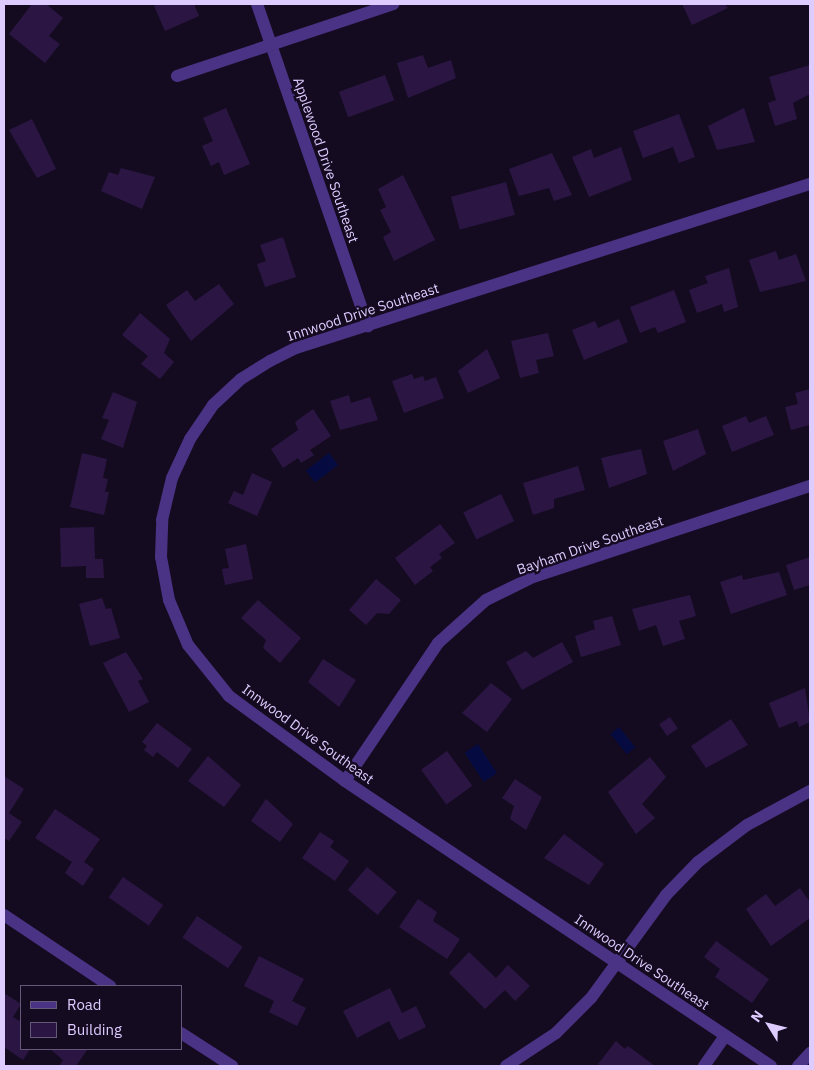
<!DOCTYPE html>
<html>
<head>
<meta charset="utf-8">
<style>
	body { margin:0 }
	#map { position:relative; width:814px; height:1070px; overflow:hidden; background:#140b21; font-family:"IBM Plex Sans",sans-serif }
	div>[style] { position:absolute }
	[style*='--x'] { left:calc(var(--x)*1px); top:calc(var(--y)*1px); width:calc(var(--w)*1px); rotate:calc(var(--a)*1deg) }
	.water>* { inset:0; background:#050b40; transform-origin:0 0 }
	.building>* { inset:0; background:#2b1643; transform-origin:0 0 }
	.minor>* { height:12px; margin:-6px; padding:0 6px; transform-origin:6px; border-radius:6px; background:#4a3284 }
	.tertiary>* { height:12px; margin:-6px; padding:0 6px; transform-origin:6px; border-radius:6px; background:#4a3284 }
	span { translate:-50% -50%; white-space:nowrap; text-align:center; line-height:1.15; -webkit-text-stroke:5px #140b21; paint-order:stroke }
	.street-label { font-size:14px; color:#decbff }
	.frame { position:absolute; inset:0; border:5px solid #decbff; pointer-events:none }
	.legend { position:absolute; left:20px; top:985px; width:162px; height:65px; box-sizing:border-box; background:#140b21; border:1px solid #65587a; margin:0; padding:6px 9px; list-style:none; font-size:15px; color:#decbff }
	.legend li { display:flex; align-items:center; gap:10px; height:25px }
	.legend b { width:25px; border:1px solid #65587a }
	.north { position:absolute; left:744px; top:1000px; width:50px; height:50px; -webkit-text-stroke:4px #140b21; paint-order:stroke; rotate:306deg; font-size:14px; font-weight:700; line-height:20px; text-align:center; color:#decbff }
	.north::after { content:''; display:block; margin:auto; width:18px; height:22px; background:#decbff; clip-path:polygon(50% 0,100% 100%,50% 72%,0 100%) }
</style>
</head>
<body>
<div id="map">
	<div class="water">
		<div style="left:329px;top:453px;width:15px;height:29px;rotate:53deg"></div>
		<div style="left:619px;top:727px;width:26px;height:11px;rotate:51deg"></div>
		<div style="left:478px;top:744px;width:35px;height:16px;rotate:57deg"></div>
	</div>
	<div class="building">
		<div style="clip-path:polygon(32px 4px,46px 4px,63px 18px,49px 36px,60px 44px,45px 63px,9px 34px)"></div>
		<div style="clip-path:polygon(160px 4px,194px 4px,199px 16px,165px 31px,154px 6px)"></div>
		<div style="clip-path:polygon(682px 4px,725px 4px,728px 8px,692px 25px)"></div>
		<div style="clip-path:polygon(423px 55px,428px 68px,451px 60px,456px 78px,408px 98px,397px 63px)"></div>
		<div style="clip-path:polygon(810px 65px,810px 94px,793px 103px,797px 119px,775px 126px,768px 103px,776px 100px,769px 77px)"></div>
		<div style="left:385px;top:75px;width:27px;height:49px;rotate:70deg"></div>
		<div style="clip-path:polygon(226px 108px,250px 164px,224px 175px,219px 162px,211px 166px,202px 146px,213px 141px,203px 118px)"></div>
		<div style="clip-path:polygon(744px 108px,755px 142px,717px 150px,708px 126px)"></div>
		<div style="clip-path:polygon(679px 114px,695px 157px,679px 163px,673px 147px,643px 158px,633px 131px)"></div>
		<div style="clip-path:polygon(32px 119px,56px 169px,37px 178px,9px 130px)"></div>
		<div style="clip-path:polygon(621px 147px,632px 180px,589px 197px,572px 157px,591px 149px,594px 158px)"></div>
		<div style="clip-path:polygon(552px 153px,572px 195px,554px 201px,549px 188px,519px 196px,509px 169px)"></div>
		<div style="clip-path:polygon(121px 168px,155px 177px,142px 209px,101px 191px,109px 172px,118px 175px)"></div>
		<div style="clip-path:polygon(403px 175px,435px 240px,394px 261px,383px 237px,391px 232px,380px 210px,386px 207px,378px 189px)"></div>
		<div style="left:506px;top:182px;width:34px;height:57px;rotate:75deg"></div>
		<div style="clip-path:polygon(283px 237px,296px 277px,265px 287px,257px 264px,266px 261px,260px 245px)"></div>
		<div style="clip-path:polygon(776px 251px,779px 260px,796px 254px,806px 281px,760px 292px,749px 260px)"></div>
		<div style="clip-path:polygon(729px 268px,738px 307px,724px 312px,722px 304px,697px 313px,689px 290px,708px 283px,705px 276px)"></div>
		<div style="clip-path:polygon(219px 284px,234px 304px,191px 341px,166px 305px,187px 290px,195px 301px)"></div>
		<div style="clip-path:polygon(674px 290px,686px 322px,658px 333px,655px 327px,640px 333px,630px 307px)"></div>
		<div style="clip-path:polygon(140px 313px,170px 339px,164px 353px,174px 362px,160px 379px,141px 364px,148px 356px,122px 335px)"></div>
		<div style="clip-path:polygon(619px 319px,628px 342px,584px 360px,572px 330px,595px 321px,598px 328px)"></div>
		<div style="clip-path:polygon(548px 333px,554px 356px,536px 360px,539px 373px,520px 378px,511px 341px)"></div>
		<div style="clip-path:polygon(487px 349px,500px 378px,468px 393px,458px 371px)"></div>
		<div style="clip-path:polygon(412px 374px,414px 379px,423px 376px,425px 381px,436px 377px,444px 398px,404px 413px,392px 381px)"></div>
		<div style="clip-path:polygon(810px 389px,810px 425px,791px 430px,785px 407px,798px 404px,795px 393px)"></div>
		<div style="clip-path:polygon(113px 392px,137px 402px,123px 448px,101px 439px,109px 420px,102px 418px)"></div>
		<div style="clip-path:polygon(349px 395px,351px 403px,370px 397px,378px 420px,340px 430px,330px 401px)"></div>
		<div style="clip-path:polygon(313px 409px,331px 436px,310px 450px,314px 455px,301px 463px,298px 458px,283px 468px,271px 449px,298px 430px,295px 422px)"></div>
		<div style="clip-path:polygon(746px 416px,749px 423px,766px 416px,774px 435px,732px 452px,722px 426px)"></div>
		<div style="clip-path:polygon(698px 429px,706px 454px,673px 471px,663px 441px)"></div>
		<div style="clip-path:polygon(641px 449px,647px 474px,609px 488px,601px 458px)"></div>
		<div style="clip-path:polygon(82px 453px,107px 459px,103px 478px,108px 479px,105px 492px,109px 492px,104px 515px,70px 507px)"></div>
		<div style="clip-path:polygon(578px 466px,585px 490px,554px 499px,554px 508px,533px 515px,523px 483px)"></div>
		<div style="clip-path:polygon(252px 473px,272px 482px,257px 516px,228px 503px,234px 491px,243px 495px)"></div>
		<div style="left:501px;top:494px;width:30px;height:42px;rotate:64deg"></div>
		<div style="clip-path:polygon(440px 524px,455px 543px,439px 554px,442px 558px,430px 567px,433px 571px,415px 585px,395px 558px)"></div>
		<div style="clip-path:polygon(94px 527px,95px 559px,103px 559px,104px 578px,86px 578px,86px 566px,61px 567px,60px 528px)"></div>
		<div style="clip-path:polygon(246px 544px,253px 579px,225px 585px,222px 569px,229px 568px,225px 549px)"></div>
		<div style="clip-path:polygon(810px 557px,810px 585px,794px 590px,786px 565px)"></div>
		<div style="clip-path:polygon(779px 572px,787px 595px,731px 614px,720px 582px,742px 575px,743px 580px)"></div>
		<div style="clip-path:polygon(376px 579px,401px 600px,389px 614px,377px 613px,366px 625px,349px 610px)"></div>
		<div style="clip-path:polygon(690px 595px,696px 616px,679px 621px,685px 639px,663px 646px,656px 625px,639px 631px,632px 609px)"></div>
		<div style="clip-path:polygon(102px 598px,106px 609px,111px 608px,120px 638px,90px 646px,79px 604px)"></div>
		<div style="clip-path:polygon(258px 600px,301px 638px,280px 663px,263px 648px,266px 640px,241px 618px)"></div>
		<div style="clip-path:polygon(612px 616px,621px 645px,581px 657px,575px 636px,595px 629px,593px 621px)"></div>
		<div style="clip-path:polygon(562px 642px,573px 662px,522px 690px,506px 662px,526px 651px,533px 658px)"></div>
		<div style="clip-path:polygon(126px 652px,143px 679px,138px 681px,149px 702px,129px 712px,103px 663px)"></div>
		<div style="clip-path:polygon(323px 659px,356px 680px,339px 707px,308px 682px)"></div>
		<div style="clip-path:polygon(491px 683px,512px 699px,487px 732px,462px 713px)"></div>
		<div style="clip-path:polygon(805px 688px,810px 722px,799px 727px,797px 721px,779px 728px,769px 703px)"></div>
		<div style="left:670px;top:717px;width:14px;height:13px;rotate:56deg"></div>
		<div style="clip-path:polygon(731px 719px,748px 745px,706px 768px,691px 746px)"></div>
		<div style="clip-path:polygon(157px 723px,192px 749px,178px 768px,157px 752px,153px 757px,144px 750px,147px 746px,142px 742px)"></div>
		<div style="left:447px;top:751px;width:43px;height:32px;rotate:54deg"></div>
		<div style="clip-path:polygon(208px 756px,241px 785px,224px 807px,188px 781px)"></div>
		<div style="clip-path:polygon(650px 757px,666px 777px,642px 804px,655px 818px,636px 834px,608px 792px)"></div>
		<div style="clip-path:polygon(4px 776px,24px 789px,9px 813px,22px 822px,9px 841px,4px 838px)"></div>
		<div style="clip-path:polygon(515px 779px,542px 797px,526px 830px,510px 819px,514px 806px,502px 798px)"></div>
		<div style="clip-path:polygon(266px 799px,293px 824px,280px 842px,251px 821px)"></div>
		<div style="clip-path:polygon(55px 809px,100px 839px,84px 862px,94px 869px,83px 886px,65px 873px,72px 862px,35px 838px)"></div>
		<div style="clip-path:polygon(320px 832px,334px 841px,330px 847px,349px 861px,335px 881px,302px 858px)"></div>
		<div style="clip-path:polygon(564px 834px,604px 864px,589px 885px,544px 858px)"></div>
		<div style="left:367px;top:867px;width:39px;height:30px;rotate:40deg"></div>
		<div style="left:123px;top:877px;width:49px;height:25px;rotate:35deg"></div>
		<div style="clip-path:polygon(800px 888px,810px 902px,810px 918px,771px 946px,746px 909px,766px 894px,775px 906px)"></div>
		<div style="clip-path:polygon(418px 899px,437px 912px,433px 921px,460px 939px,447px 959px,399px 927px)"></div>
		<div style="left:197px;top:916px;width:55px;height:26px;rotate:34deg"></div>
		<div style="clip-path:polygon(716px 941px,769px 979px,752px 1003px,715px 977px,720px 969px,704px 957px)"></div>
		<div style="clip-path:polygon(469px 952px,496px 978px,508px 965px,530px 986px,515px 1001px,505px 990px,485px 1009px,449px 973px)"></div>
		<div style="clip-path:polygon(259px 956px,304px 979px,292px 1001px,306px 1008px,297px 1026px,269px 1012px,274px 1001px,244px 986px)"></div>
		<div style="clip-path:polygon(390px 988px,402px 1013px,416px 1006px,426px 1027px,399px 1040px,389px 1021px,357px 1038px,343px 1011px)"></div>
		<div style="clip-path:polygon(4px 993px,21px 1004px,13px 1017px,21px 1022px,21px 1049px,30px 1049px,23px 1060px,4px 1047px)"></div>
		<div style="clip-path:polygon(616px 1041px,625px 1049px,628px 1046px,655px 1066px,601px 1066px,598px 1064px)"></div>
		<div style="clip-path:polygon(50px 1049px,84px 1049px,87px 1050px,76px 1066px,59px 1066px,63px 1060px)"></div>
	</div>
	<div class="minor">
		<div style="--x:257;--y:4;--w:341;--a:71"></div>
		<div style="--x:177;--y:76;--w:228;--a:-18.4"></div>
		<div style="--x:345;--y:781;--w:166;--a:-56"></div>
		<div style="--x:438;--y:643;--w:64;--a:-41.9"></div>
		<div style="--x:486;--y:600;--w:52;--a:-26.1"></div>
		<div style="--x:533;--y:577;--w:292;--a:-18.2"></div>
		<div style="--x:704;--y:1066;--w:37;--a:-55"></div>
		<div style="--x:771;--y:1066;--w:513;--a:-146.22"></div>
		<div style="--x:345;--y:781;--w:144;--a:-143.8"></div>
		<div style="--x:229;--y:696;--w:65;--a:-128.8"></div>
		<div style="--x:188;--y:645;--w:49;--a:-112.9"></div>
		<div style="--x:169;--y:600;--w:44;--a:-100.5"></div>
		<div style="--x:161;--y:557;--w:37;--a:-88"></div>
		<div style="--x:162;--y:520;--w:43;--a:-76.6"></div>
		<div style="--x:172;--y:478;--w:43;--a:-65.2"></div>
		<div style="--x:190;--y:439;--w:41;--a:-55.9"></div>
		<div style="--x:213;--y:405;--w:38;--a:-43"></div>
		<div style="--x:241;--y:379;--w:34;--a:-32"></div>
		<div style="--x:270;--y:361;--w:29;--a:-27"></div>
		<div style="--x:296;--y:348;--w:540;--a:-17.7"></div>
		<div style="--x:798;--y:1066;--w:18;--a:-47"></div>
	</div>
	<div class="tertiary">
		<div style="--x:4;--y:915;--w:128;--a:33.8"></div>
		<div style="--x:181;--y:1033;--w:61;--a:32.9"></div>
		<div style="--x:506;--y:1066;--w:60;--a:-33.4"></div>
		<div style="--x:556;--y:1033;--w:49;--a:-45"></div>
		<div style="--x:591;--y:998;--w:127;--a:-53.9"></div>
		<div style="--x:666;--y:895;--w:46;--a:-45.9"></div>
		<div style="--x:698;--y:862;--w:61;--a:-37.1"></div>
		<div style="--x:747;--y:825;--w:72;--a:-28.4"></div>
	</div>
	<div class="street-label">
		<span style="left:326px;top:160px;rotate:71deg">Applewood Drive Southeast</span>
		<span style="left:363px;top:312px;rotate:-18deg">Innwood Drive Southeast</span>
		<span style="left:590px;top:545px;rotate:-19deg">Bayham Drive Southeast</span>
		<span style="left:308px;top:734px;rotate:36deg">Innwood Drive Southeast</span>
		<span style="left:642px;top:962px;rotate:34deg">Innwood Drive Southeast</span>
	</div>
	<div class="frame"></div>
	<ul class="legend">
	<li><b style="height:6px;background:#4a3284"></b>Road</li>
	<li><b style="height:14px;background:#2b1643"></b>Building</li>
	</ul>
	<div class="north">N</div>
</div>
</body>
</html>
